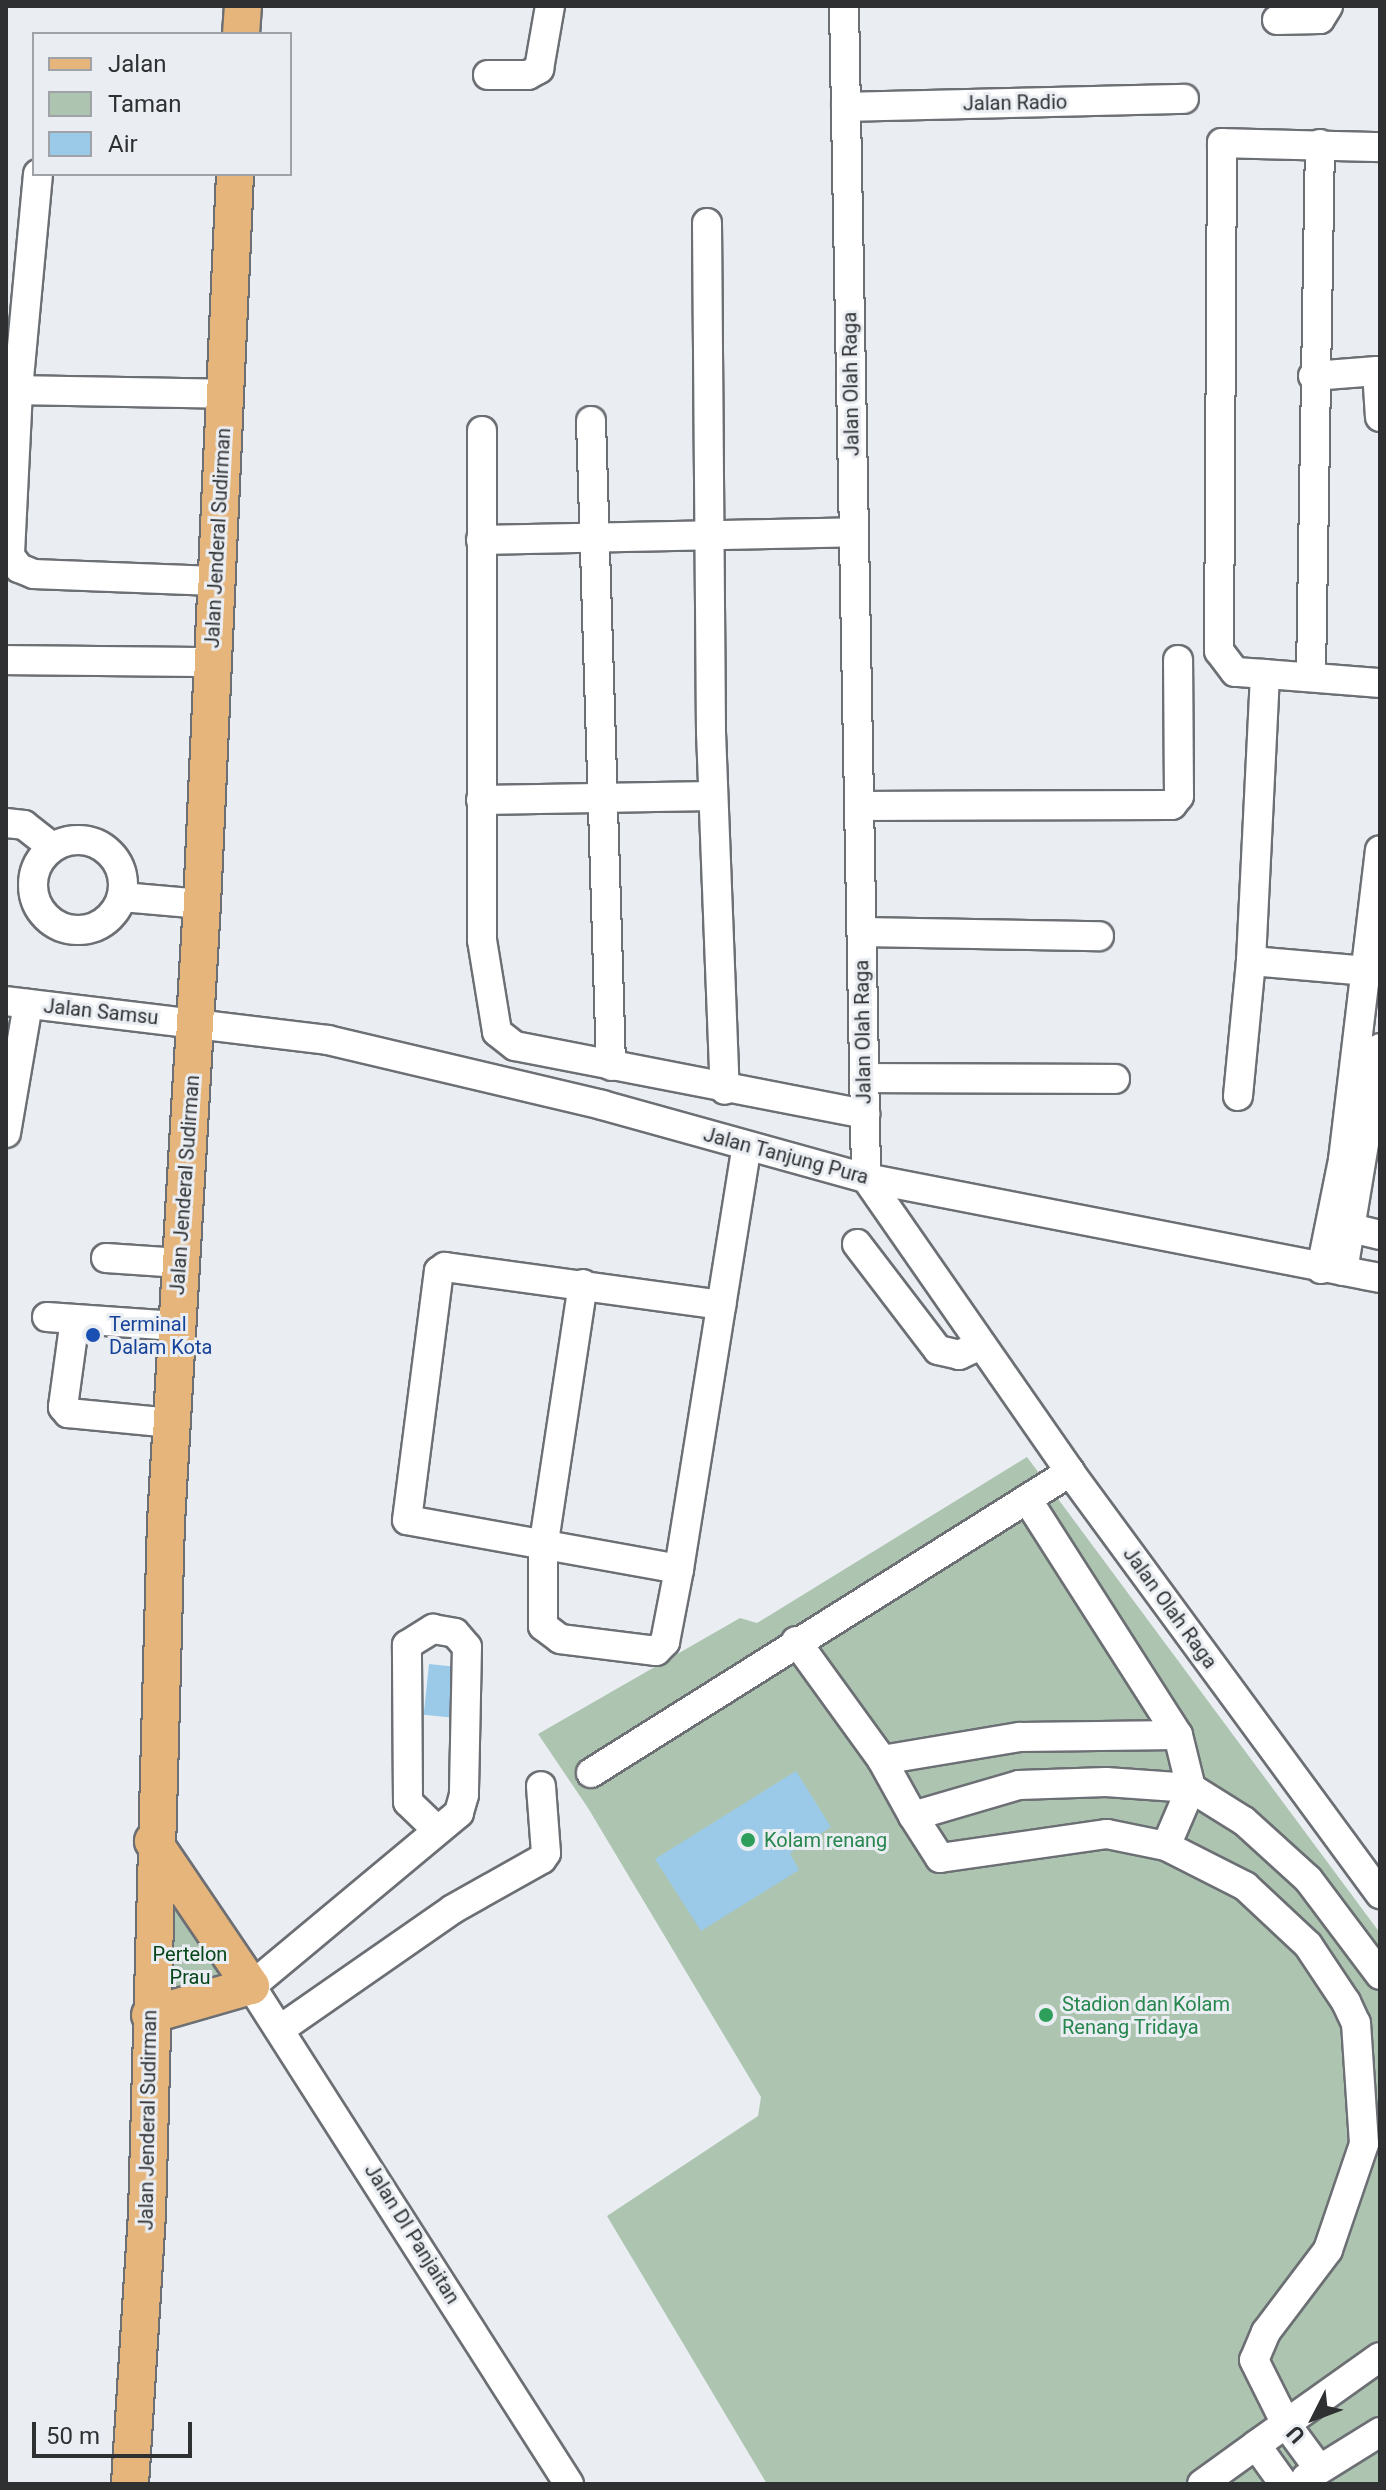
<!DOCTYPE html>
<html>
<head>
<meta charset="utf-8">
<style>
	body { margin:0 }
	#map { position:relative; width:1386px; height:2490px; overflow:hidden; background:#eaeef3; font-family:Roboto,sans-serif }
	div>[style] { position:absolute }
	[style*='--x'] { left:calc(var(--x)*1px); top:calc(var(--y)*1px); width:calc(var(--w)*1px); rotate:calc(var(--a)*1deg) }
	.green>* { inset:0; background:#adc5b0 }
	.water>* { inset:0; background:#9bcae8; transform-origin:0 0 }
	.roads { filter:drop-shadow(2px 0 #6c6f74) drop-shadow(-2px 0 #6c6f74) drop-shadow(0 2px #6c6f74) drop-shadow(0 -2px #6c6f74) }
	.minor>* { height:28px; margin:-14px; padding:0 14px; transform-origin:14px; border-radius:14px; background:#fff }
	.minor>.ring { margin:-14px; padding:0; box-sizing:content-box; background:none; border:28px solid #fff; border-radius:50% }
	.major>* { height:36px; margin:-18px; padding:0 18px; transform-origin:18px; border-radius:18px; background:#e6b57b }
	.dots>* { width:22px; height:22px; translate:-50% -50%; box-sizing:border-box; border:4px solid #eaeef3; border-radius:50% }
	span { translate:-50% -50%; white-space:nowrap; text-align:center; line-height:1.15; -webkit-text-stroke:6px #eaeef3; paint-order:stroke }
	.street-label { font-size:20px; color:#2f3032 }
	.transit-label { font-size:20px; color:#164399 }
	.left { translate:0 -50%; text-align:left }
	.leisure-label { font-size:20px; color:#27864d }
	.park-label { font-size:20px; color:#06461a }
	.frame { position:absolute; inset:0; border:8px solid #2f3032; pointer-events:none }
	.legend { position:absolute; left:32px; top:32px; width:260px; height:144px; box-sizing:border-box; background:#eaeef3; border:2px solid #9fa2a6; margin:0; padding:10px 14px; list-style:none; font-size:24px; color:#2f3032 }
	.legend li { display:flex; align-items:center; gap:16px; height:40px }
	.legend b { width:40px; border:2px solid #9fa2a6 }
	.north { position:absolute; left:1274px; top:2378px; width:80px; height:80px; -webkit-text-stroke:6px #eaeef3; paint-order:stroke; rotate:228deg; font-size:22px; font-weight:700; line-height:32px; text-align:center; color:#2f3032 }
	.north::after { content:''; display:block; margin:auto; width:28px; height:36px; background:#2f3032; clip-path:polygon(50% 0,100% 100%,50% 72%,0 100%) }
	.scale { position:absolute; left:32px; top:2422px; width:160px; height:36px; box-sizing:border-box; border:4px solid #2f3032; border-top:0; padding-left:10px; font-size:24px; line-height:28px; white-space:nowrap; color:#2f3032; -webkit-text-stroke:6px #eaeef3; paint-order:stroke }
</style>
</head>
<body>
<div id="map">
	<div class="green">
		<div style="clip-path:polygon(1027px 1457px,1380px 1933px,1380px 2484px,767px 2484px,607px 2216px,758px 2116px,761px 2097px,588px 1808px,538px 1734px,740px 1618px,757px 1623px)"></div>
		<div style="clip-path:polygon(176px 1911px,218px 1970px,215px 1984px,176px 1994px,169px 1983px,170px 1913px)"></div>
	</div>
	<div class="water">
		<div style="left:429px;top:1664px;width:27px;height:51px;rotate:6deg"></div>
		<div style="clip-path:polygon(796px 1771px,831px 1827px,790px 1853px,799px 1870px,701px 1931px,655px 1859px)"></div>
	</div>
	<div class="roads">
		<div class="minor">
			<div style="--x:844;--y:6;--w:1172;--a:88.92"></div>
			<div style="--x:866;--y:1178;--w:358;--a:55.2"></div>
			<div style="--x:1070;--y:1472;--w:524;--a:53.7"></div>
			<div style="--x:1277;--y:20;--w:43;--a:-1.3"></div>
			<div style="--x:1320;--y:19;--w:15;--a:-58"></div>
			<div style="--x:488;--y:75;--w:40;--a:0"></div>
			<div style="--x:528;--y:75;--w:13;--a:-29"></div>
			<div style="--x:539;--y:69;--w:64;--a:-80.1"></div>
			<div style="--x:846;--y:107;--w:338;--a:-1.4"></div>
			<div style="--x:38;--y:174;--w:217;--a:95.3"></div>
			<div style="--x:18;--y:390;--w:166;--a:92.8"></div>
			<div style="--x:10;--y:556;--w:15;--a:53"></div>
			<div style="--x:19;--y:568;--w:16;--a:22"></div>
			<div style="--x:34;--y:574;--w:180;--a:2.2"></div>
			<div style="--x:707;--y:223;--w:509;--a:89.55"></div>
			<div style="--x:711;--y:732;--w:358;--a:87.8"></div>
			<div style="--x:1313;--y:376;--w:64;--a:-4.5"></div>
			<div style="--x:1377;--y:371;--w:46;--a:86.3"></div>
			<div style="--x:6;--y:390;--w:219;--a:1"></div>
			<div style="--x:591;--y:421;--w:645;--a:88.22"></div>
			<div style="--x:482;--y:431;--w:509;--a:90"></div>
			<div style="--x:482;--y:940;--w:93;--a:80.7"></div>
			<div style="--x:497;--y:1032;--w:23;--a:38"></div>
			<div style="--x:515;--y:1046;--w:357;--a:11"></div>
			<div style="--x:481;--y:540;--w:373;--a:-1.2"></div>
			<div style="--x:6;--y:660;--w:205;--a:0.6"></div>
			<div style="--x:1265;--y:674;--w:30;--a:-176"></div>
			<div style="--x:1235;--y:672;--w:26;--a:-127"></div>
			<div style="--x:1219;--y:651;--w:508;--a:-89.66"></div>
			<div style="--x:1222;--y:143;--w:158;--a:1.5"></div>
			<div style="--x:1311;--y:674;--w:530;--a:-89.03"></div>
			<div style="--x:481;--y:800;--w:232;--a:-1"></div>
			<div style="--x:859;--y:806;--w:313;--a:-0.2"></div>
			<div style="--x:1172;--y:805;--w:11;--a:-52"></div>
			<div style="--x:1179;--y:796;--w:136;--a:-90.4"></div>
			<div style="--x:6;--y:823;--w:18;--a:6"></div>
			<div style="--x:24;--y:825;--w:36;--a:38"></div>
			<div class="ring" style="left:33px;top:840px;width:62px;height:62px"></div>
			<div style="--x:122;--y:897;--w:80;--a:5"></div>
			<div style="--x:862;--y:932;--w:237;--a:1"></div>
			<div style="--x:1251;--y:961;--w:129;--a:4.9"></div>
			<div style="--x:6;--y:1001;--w:324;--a:6.9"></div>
			<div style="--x:328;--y:1040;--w:282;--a:13.3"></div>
			<div style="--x:602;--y:1105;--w:274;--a:15.5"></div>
			<div style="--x:866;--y:1178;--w:524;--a:11.01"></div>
			<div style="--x:864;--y:1078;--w:251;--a:0.2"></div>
			<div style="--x:1238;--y:1096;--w:136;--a:-84.5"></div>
			<div style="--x:1251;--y:961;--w:287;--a:-87.2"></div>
			<div style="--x:1265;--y:674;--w:115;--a:4.5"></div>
			<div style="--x:6;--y:1133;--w:131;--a:-80.3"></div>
			<div style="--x:1334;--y:1224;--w:47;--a:13.4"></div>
			<div style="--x:857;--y:1244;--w:133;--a:52.6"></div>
			<div style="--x:938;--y:1350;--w:22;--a:13"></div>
			<div style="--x:959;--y:1355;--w:23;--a:-25"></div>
			<div style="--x:106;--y:1258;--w:74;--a:3.9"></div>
			<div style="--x:1321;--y:1269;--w:111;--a:-78.6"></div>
			<div style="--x:1343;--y:1160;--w:312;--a:-83.2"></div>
			<div style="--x:1343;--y:1271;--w:226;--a:-80.6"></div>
			<div style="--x:583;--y:1284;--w:267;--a:98.6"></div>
			<div style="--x:543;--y:1548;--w:78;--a:90"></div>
			<div style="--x:543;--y:1626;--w:21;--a:37"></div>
			<div style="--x:560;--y:1639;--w:97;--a:7.1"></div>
			<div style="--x:656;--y:1651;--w:13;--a:-45"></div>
			<div style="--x:665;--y:1642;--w:74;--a:-79.1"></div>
			<div style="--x:679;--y:1569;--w:428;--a:-80.9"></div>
			<div style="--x:47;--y:1317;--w:129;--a:4"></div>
			<div style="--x:75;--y:1319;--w:89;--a:97.8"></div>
			<div style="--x:63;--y:1407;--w:8;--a:50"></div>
			<div style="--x:68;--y:1413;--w:104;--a:5.5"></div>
			<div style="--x:1027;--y:1499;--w:280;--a:57.4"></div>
			<div style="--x:679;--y:1569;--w:276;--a:-169.8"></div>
			<div style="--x:407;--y:1520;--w:251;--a:-82.7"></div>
			<div style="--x:439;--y:1271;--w:7;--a:-34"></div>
			<div style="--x:445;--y:1267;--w:279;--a:7.8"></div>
			<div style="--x:796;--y:1641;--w:147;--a:54.1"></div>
			<div style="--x:882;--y:1760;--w:64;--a:61"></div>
			<div style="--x:913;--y:1816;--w:110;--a:-16.3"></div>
			<div style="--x:1019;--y:1785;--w:87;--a:-2"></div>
			<div style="--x:1106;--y:1782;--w:85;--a:4"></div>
			<div style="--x:1191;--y:1788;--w:62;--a:31.9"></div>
			<div style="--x:1244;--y:1821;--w:86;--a:42.2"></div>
			<div style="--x:1308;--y:1879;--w:120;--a:53.1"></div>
			<div style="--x:882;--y:1760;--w:140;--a:-9.5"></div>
			<div style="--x:1020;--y:1737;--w:158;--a:-0.7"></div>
			<div style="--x:1178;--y:1735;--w:55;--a:76.2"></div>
			<div style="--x:1191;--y:1788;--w:63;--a:113.3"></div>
			<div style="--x:591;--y:1773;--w:566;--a:-32.14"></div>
			<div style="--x:913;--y:1816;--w:50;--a:57.3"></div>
			<div style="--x:940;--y:1858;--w:169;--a:-8.2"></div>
			<div style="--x:1107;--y:1834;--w:60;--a:11.5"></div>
			<div style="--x:1166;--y:1846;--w:89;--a:26.9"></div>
			<div style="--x:1245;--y:1886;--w:86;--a:43.1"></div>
			<div style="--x:1308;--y:1945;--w:69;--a:56.3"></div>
			<div style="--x:1346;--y:2002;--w:23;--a:65"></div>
			<div style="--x:1356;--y:2023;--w:121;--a:86.2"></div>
			<div style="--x:1364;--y:2144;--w:112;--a:108.8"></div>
			<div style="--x:1328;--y:2250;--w:103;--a:127.1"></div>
			<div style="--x:1266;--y:2332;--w:30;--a:113"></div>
			<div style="--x:1254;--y:2360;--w:72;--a:63.4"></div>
			<div style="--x:1286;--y:2424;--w:56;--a:53.7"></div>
			<div style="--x:437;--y:1830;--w:40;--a:-136"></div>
			<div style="--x:408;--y:1802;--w:157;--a:-90.4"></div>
			<div style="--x:407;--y:1645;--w:31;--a:-32"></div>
			<div style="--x:433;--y:1629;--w:22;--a:10"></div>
			<div style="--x:455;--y:1633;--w:18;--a:49"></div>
			<div style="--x:467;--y:1647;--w:148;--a:91.2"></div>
			<div style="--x:464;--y:1795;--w:19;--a:106"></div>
			<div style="--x:459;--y:1813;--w:271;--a:140.2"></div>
			<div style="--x:251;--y:1986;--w:591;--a:57.44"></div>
			<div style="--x:282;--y:2028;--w:208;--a:-34.8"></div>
			<div style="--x:453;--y:1909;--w:102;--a:-29.3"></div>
			<div style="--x:542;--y:1859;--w:7;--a:-56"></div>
			<div style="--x:546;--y:1853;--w:67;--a:-94.3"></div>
			<div style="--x:1256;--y:2445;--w:152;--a:-35.4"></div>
			<div style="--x:1306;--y:2478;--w:87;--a:-31.9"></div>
			<div style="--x:1202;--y:2484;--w:67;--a:-35.8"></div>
			<div style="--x:1256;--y:2445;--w:48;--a:54.3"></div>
		</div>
		<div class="major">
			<div style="--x:241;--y:34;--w:28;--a:-86"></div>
			<div style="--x:150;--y:2015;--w:105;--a:-16"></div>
			<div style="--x:251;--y:1986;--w:175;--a:-124.1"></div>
			<div style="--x:130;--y:2484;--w:271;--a:-86.4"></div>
			<div style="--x:147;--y:2214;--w:692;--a:-88.43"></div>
			<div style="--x:166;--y:1522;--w:619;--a:-86.67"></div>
			<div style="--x:202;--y:904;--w:731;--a:-87.41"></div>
		</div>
	</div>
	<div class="dots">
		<div style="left:93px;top:1335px;background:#1a4fb4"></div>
		<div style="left:748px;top:1840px;background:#2e9e5b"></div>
		<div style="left:1046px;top:2015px;background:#2e9e5b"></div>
	</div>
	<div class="street-label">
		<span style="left:1015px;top:103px;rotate:-1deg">Jalan Radio</span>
		<span style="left:851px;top:384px;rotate:-91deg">Jalan Olah Raga</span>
		<span style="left:218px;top:538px;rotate:-87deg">Jalan Jenderal Sudirman</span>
		<span style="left:101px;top:1012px;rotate:6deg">Jalan Samsu</span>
		<span style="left:863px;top:1032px;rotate:-91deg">Jalan Olah Raga</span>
		<span style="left:786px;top:1156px;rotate:15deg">Jalan Tanjung Pura</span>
		<span style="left:185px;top:1185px;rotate:-86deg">Jalan Jenderal Sudirman</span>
		<span style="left:1170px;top:1608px;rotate:54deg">Jalan Olah Raga</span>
		<span style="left:148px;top:2120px;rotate:-89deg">Jalan Jenderal Sudirman</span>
		<span style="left:412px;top:2234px;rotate:58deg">Jalan DI Panjaitan</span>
	</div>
	<div class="transit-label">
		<span class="left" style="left:109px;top:1336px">Terminal<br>Dalam Kota</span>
	</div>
	<div class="leisure-label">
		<span class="left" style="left:764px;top:1840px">Kolam renang</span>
		<span class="left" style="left:1062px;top:2016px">Stadion dan Kolam<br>Renang Tridaya</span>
	</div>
	<div class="park-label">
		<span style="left:190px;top:1966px">Pertelon<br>Prau</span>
	</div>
	<div class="frame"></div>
	<ul class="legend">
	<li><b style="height:10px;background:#e6b57b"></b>Jalan</li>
	<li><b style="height:22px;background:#adc5b0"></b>Taman</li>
	<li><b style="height:22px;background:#9bcae8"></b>Air</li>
	</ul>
	<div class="north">U</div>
	<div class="scale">50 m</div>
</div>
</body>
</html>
